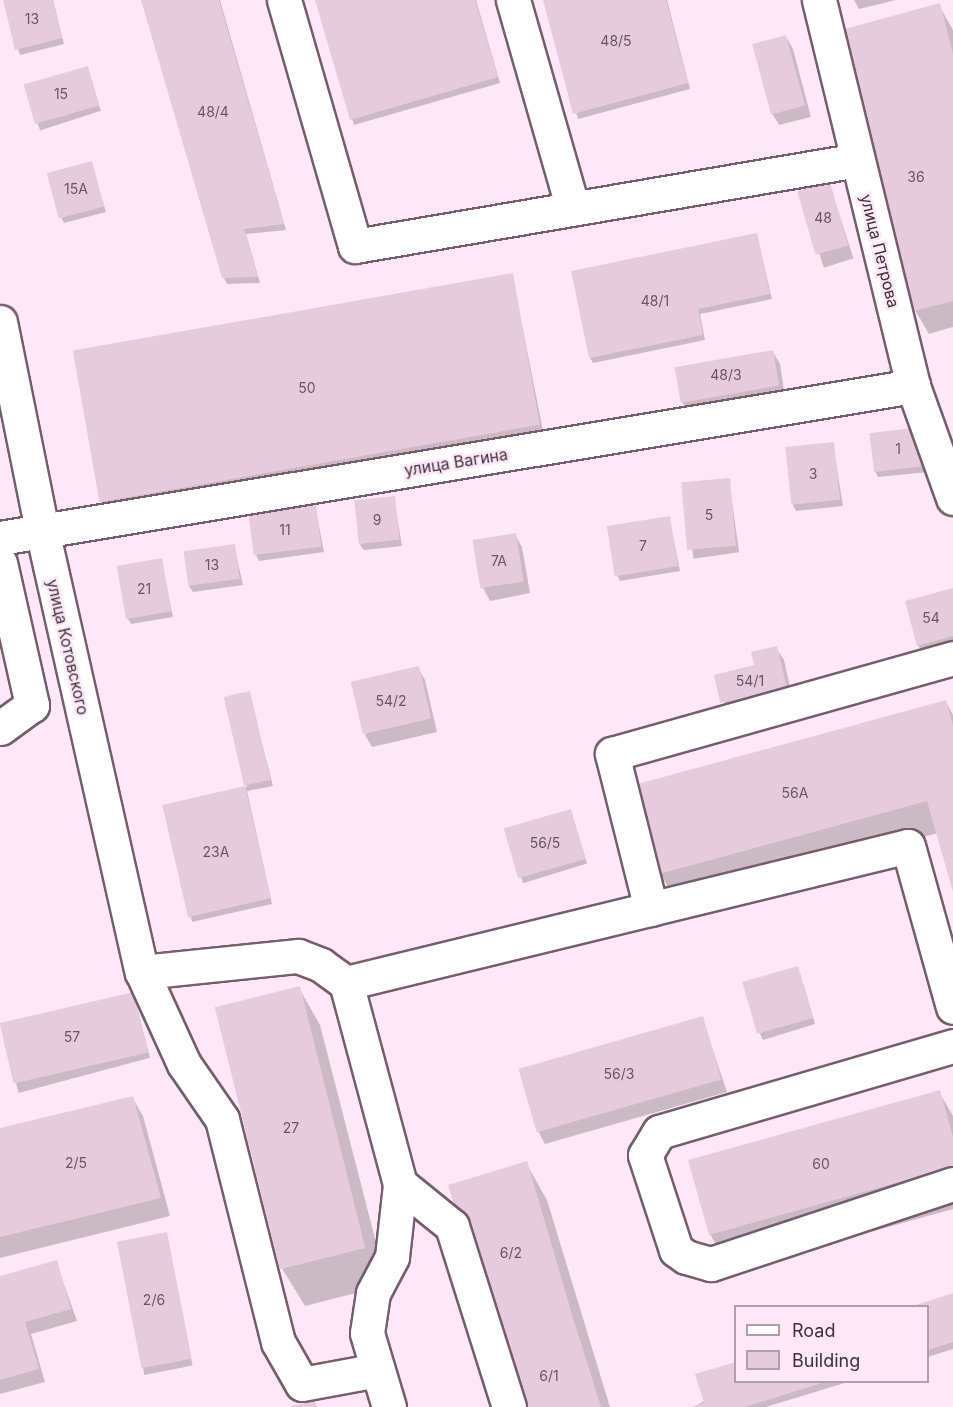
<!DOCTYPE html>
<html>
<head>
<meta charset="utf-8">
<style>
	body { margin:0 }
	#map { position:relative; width:953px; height:1407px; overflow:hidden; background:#fee8f6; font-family:Inter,sans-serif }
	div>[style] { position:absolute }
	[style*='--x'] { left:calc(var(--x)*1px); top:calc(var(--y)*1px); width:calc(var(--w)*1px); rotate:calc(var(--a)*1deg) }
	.shadow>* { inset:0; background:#0003; transform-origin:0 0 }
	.building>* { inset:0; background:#e6cbdc; transform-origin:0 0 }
	.roads { filter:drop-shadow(2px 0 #755d6c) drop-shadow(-2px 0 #755d6c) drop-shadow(0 2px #755d6c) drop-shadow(0 -2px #755d6c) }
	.minor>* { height:33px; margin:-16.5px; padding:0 16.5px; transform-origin:16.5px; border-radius:16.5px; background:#fff }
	span { translate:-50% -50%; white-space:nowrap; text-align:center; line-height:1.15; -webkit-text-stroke:5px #fee8f6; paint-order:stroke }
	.number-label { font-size:14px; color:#665861 }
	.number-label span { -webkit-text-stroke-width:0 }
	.street-label { font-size:16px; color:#3c3138 }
	.legend { position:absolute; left:734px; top:1305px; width:195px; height:78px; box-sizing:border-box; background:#fee8f6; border:2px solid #b09faa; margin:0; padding:8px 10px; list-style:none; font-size:18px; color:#3c3138 }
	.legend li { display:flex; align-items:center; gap:12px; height:30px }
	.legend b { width:30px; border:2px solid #b09faa }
</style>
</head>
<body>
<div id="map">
	<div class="shadow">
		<div style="clip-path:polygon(4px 0,53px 0,64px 44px,20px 55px)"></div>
		<div style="clip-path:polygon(143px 0,220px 0,286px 230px,246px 234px,260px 283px,227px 284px,224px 278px)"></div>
		<div style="clip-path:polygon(316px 0,476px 0,500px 83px,354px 125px)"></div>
		<div style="clip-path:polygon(545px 0,667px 0,690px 89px,578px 119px)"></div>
		<div style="clip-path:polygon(854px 0,896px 0,859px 9px)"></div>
		<div style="clip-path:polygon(939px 5px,953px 30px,953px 327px,929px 334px,915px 310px)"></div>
		<div style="clip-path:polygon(786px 37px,793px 49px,811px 117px,779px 125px,772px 113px,754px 45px)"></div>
		<div style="left:87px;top:68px;width:45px;height:64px;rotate:72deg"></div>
		<div style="clip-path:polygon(91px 163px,106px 212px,64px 223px,61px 217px)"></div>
		<div style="left:829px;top:183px;width:79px;height:31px;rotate:72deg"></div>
		<div style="clip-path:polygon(757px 235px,772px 299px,700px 314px,705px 340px,593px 363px,590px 358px)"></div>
		<div style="clip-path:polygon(512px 274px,543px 431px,105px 510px,102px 504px,75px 353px)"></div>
		<div style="clip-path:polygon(773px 352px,780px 364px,785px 397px,688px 413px,681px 400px)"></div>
		<div style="clip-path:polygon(920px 429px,928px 472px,878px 477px,875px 471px)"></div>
		<div style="clip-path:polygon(833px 444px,843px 506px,796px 511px,793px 505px)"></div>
		<div style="left:729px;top:480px;width:73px;height:46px;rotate:82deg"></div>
		<div style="clip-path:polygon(394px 498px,402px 546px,364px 550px,360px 545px)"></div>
		<div style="clip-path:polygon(315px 506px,324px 552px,259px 561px,256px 555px)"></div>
		<div style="clip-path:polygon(669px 517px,680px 571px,620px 581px,617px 575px)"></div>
		<div style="clip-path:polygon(515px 535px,522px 547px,530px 593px,490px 601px,483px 588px)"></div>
		<div style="clip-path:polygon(234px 545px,243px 585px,193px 592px,189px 586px)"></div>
		<div style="clip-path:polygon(161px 560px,173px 617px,131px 624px,128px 619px)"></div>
		<div style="clip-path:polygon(953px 589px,953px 650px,925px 658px,918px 645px)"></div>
		<div style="clip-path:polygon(776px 648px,784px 660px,793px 701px,729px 715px,715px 676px,756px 666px)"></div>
		<div style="clip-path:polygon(418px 668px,425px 680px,437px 732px,372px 747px,365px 735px)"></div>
		<div style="clip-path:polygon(249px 693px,273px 786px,247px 791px,272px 904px,192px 922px,164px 807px,247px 787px,226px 698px)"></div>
		<div style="clip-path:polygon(946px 702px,953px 715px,953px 889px,938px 833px,678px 904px,660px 873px)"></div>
		<div style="left:571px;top:811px;width:55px;height:67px;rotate:73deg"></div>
		<div style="clip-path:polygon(800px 973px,815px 1024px,763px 1040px,760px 1034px)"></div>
		<div style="clip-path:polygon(299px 988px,320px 1025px,387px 1285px,305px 1306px,283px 1270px)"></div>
		<div style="left:133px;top:994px;width:66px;height:136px;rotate:75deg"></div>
		<div style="clip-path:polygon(702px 1018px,727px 1092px,545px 1144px,538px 1131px)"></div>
		<div style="clip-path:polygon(939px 1092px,953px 1116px,953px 1209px,731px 1271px,710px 1234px)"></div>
		<div style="clip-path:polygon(132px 1097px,143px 1116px,170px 1216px,0 1258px,0 1130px)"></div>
		<div style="clip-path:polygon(526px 1163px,547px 1200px,610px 1407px,518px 1407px)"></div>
		<div style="left:167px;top:1234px;width:134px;height:49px;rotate:79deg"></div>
		<div style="clip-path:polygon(56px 1262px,77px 1321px,31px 1334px,45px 1382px,0 1394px,0 1277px)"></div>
		<div style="clip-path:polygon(953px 1295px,953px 1349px,928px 1357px,928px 1306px,916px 1306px)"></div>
		<div style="clip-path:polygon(736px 1382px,848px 1382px,766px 1407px,694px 1407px)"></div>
	</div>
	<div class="building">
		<div style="clip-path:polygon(3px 0,53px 0,62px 38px,15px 50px)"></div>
		<div style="clip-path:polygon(141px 0,219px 0,284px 224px,244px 229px,258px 277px,222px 278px)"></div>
		<div style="clip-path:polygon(315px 0,475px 0,498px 77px,350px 120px)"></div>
		<div style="clip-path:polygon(543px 0,666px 0,688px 83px,573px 114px)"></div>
		<div style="clip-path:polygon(940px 3px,953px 54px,953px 301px,914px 311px,841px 30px)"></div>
		<div style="left:786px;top:35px;width:73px;height:35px;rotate:75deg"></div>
		<div style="left:88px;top:66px;width:41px;height:67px;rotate:74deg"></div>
		<div style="left:92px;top:161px;width:47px;height:47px;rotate:75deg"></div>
		<div style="left:830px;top:182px;width:66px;height:34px;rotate:74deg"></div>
		<div style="clip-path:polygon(757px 233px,770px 294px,698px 309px,703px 335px,589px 358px,571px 271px)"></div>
		<div style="left:513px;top:273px;width:154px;height:447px;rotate:80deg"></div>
		<div style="left:773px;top:350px;width:36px;height:100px;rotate:80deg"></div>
		<div style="left:921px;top:427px;width:39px;height:52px;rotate:83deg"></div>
		<div style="left:834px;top:442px;width:58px;height:49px;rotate:84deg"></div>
		<div style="left:730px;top:478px;width:68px;height:49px;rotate:85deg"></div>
		<div style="left:395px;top:496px;width:44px;height:41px;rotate:84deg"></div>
		<div style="left:316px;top:505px;width:42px;height:68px;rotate:83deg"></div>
		<div style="left:670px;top:516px;width:51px;height:64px;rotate:81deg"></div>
		<div style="left:516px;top:533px;width:49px;height:44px;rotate:81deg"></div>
		<div style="left:235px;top:544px;width:35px;height:52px;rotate:82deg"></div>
		<div style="left:162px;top:558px;width:54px;height:46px;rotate:80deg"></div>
		<div style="clip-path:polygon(953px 588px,953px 636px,917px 646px,905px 601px)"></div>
		<div style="clip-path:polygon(777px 646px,787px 688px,720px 703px,714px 675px,754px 665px,751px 652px)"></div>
		<div style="left:419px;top:666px;width:54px;height:70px;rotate:77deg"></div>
		<div style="left:250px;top:691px;width:91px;height:27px;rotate:77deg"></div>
		<div style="clip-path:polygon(946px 700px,953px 725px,953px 892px,927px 801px,659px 874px,634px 785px)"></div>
		<div style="left:245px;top:786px;width:115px;height:85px;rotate:77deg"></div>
		<div style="left:571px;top:809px;width:52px;height:70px;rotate:74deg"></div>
		<div style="left:798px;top:966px;width:54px;height:58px;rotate:74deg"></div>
		<div style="left:300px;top:986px;width:270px;height:88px;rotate:76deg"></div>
		<div style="left:134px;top:992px;width:62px;height:138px;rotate:77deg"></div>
		<div style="left:703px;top:1016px;width:66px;height:192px;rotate:74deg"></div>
		<div style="clip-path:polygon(940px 1090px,953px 1137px,953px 1167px,709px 1235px,688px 1160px)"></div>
		<div style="clip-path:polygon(133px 1096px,161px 1198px,0 1237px,0 1128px)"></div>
		<div style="clip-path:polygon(527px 1161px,574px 1321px,601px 1407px,516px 1407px,448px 1185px)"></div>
		<div style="left:167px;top:1232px;width:129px;height:51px;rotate:79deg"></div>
		<div style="clip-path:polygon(57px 1260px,71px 1309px,25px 1322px,39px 1369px,0 1380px,0 1276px)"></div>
		<div style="clip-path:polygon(953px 1293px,953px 1342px,928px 1350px,928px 1306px,913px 1306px)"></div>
		<div style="clip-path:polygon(736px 1362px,736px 1382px,825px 1382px,745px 1407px,691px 1407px,704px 1403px,695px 1374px)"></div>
		<div style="clip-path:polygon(315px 1400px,317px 1407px,291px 1407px,291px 1406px)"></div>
	</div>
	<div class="roads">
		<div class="minor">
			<div style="--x:284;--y:0;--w:256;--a:73.9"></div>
			<div style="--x:355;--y:246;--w:510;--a:-9.7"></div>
			<div style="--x:513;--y:0;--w:217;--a:74"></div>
			<div style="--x:819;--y:0;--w:397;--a:76.3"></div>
			<div style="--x:913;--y:386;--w:119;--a:70.3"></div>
			<div style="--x:0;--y:322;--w:212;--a:78.6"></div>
			<div style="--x:42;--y:530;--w:453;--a:77.3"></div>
			<div style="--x:142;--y:972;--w:101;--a:65.5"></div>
			<div style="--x:184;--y:1064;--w:67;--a:55.4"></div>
			<div style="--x:222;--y:1119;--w:230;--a:75.9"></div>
			<div style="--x:278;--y:1342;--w:48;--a:60.3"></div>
			<div style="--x:302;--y:1384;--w:77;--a:-10.4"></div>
			<div style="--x:0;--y:538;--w:926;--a:-9.45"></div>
			<div style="--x:0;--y:563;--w:146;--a:77.3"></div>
			<div style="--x:32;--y:705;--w:39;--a:144"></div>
			<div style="--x:651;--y:909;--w:160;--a:-104.1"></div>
			<div style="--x:612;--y:754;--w:354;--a:-15.7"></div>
			<div style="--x:142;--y:972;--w:157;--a:-5.9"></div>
			<div style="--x:298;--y:956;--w:25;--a:21"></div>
			<div style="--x:321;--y:965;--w:31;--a:36"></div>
			<div style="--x:953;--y:1046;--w:306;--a:163.7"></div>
			<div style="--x:659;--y:1132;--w:27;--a:121"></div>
			<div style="--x:645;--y:1155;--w:100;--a:71.9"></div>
			<div style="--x:676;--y:1250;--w:12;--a:35"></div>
			<div style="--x:686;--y:1257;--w:26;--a:16"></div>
			<div style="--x:711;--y:1264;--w:255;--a:-18.3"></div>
			<div style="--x:389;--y:1407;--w:77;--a:-106.6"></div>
			<div style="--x:367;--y:1333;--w:40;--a:-81.5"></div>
			<div style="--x:373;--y:1293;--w:41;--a:-62.2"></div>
			<div style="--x:392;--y:1257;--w:73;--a:-83.7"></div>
			<div style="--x:509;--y:1407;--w:190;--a:-107.5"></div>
			<div style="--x:452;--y:1226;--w:67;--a:-141.1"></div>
			<div style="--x:400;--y:1184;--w:208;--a:-105"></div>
			<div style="--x:346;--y:983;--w:578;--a:-13.7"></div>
			<div style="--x:908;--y:846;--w:167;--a:74.4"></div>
		</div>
	</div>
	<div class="number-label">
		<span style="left:32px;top:19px">13</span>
		<span style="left:616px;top:41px">48/5</span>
		<span style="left:61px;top:94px">15</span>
		<span style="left:213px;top:112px">48/4</span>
		<span style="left:916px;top:177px">36</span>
		<span style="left:76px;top:189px">15А</span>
		<span style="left:823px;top:218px">48</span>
		<span style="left:655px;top:301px">48/1</span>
		<span style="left:726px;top:375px">48/3</span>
		<span style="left:307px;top:388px">50</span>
		<span style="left:898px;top:449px">1</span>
		<span style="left:813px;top:474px">3</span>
		<span style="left:709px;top:515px">5</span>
		<span style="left:377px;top:520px">9</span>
		<span style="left:285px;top:530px">11</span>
		<span style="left:643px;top:546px">7</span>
		<span style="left:499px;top:561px">7А</span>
		<span style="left:212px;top:565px">13</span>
		<span style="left:144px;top:589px">21</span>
		<span style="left:931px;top:618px">54</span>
		<span style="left:750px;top:681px">54/1</span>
		<span style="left:391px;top:701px">54/2</span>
		<span style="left:795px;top:793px">56А</span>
		<span style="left:545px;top:843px">56/5</span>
		<span style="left:216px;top:852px">23А</span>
		<span style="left:72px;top:1037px">57</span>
		<span style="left:619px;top:1074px">56/3</span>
		<span style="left:291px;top:1128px">27</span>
		<span style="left:76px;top:1163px">2/5</span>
		<span style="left:821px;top:1164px">60</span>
		<span style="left:511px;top:1253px">6/2</span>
		<span style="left:154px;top:1300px">2/6</span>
		<span style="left:549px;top:1376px">6/1</span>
	</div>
	<div class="street-label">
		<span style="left:880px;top:251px;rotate:76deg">улица Петрова</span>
		<span style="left:456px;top:462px;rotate:-9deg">улица Вагина</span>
		<span style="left:68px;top:647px;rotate:77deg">улица Котовского</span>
	</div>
	<ul class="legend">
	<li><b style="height:8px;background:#fff"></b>Road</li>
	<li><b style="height:16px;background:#e6cbdc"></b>Building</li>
	</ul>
</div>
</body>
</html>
